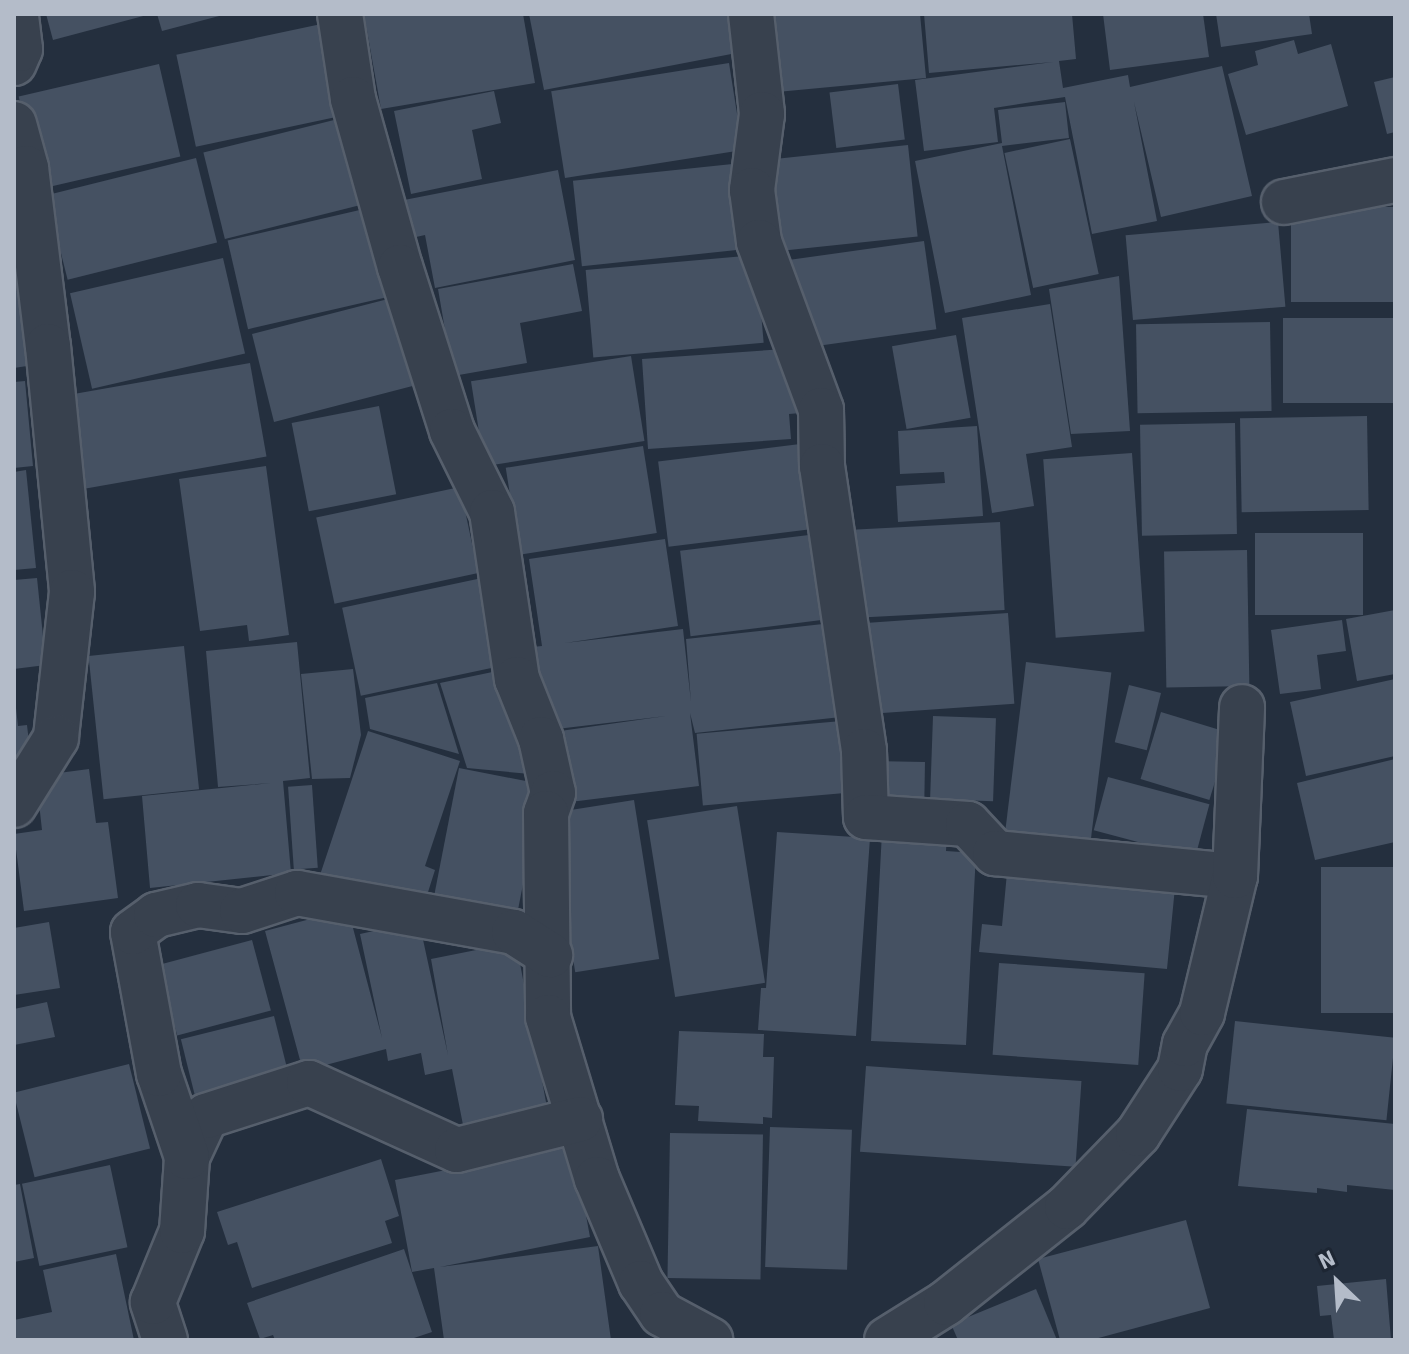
<!DOCTYPE html>
<html>
<head>
<meta charset="utf-8">
<style>
	body { margin:0 }
	#map { position:relative; width:1409px; height:1354px; overflow:hidden; background:#242f3e; font-family:Signika,sans-serif }
	div>[style] { position:absolute }
	[style*='--x'] { left:calc(var(--x)*1px); top:calc(var(--y)*1px); width:calc(var(--w)*1px); rotate:calc(var(--a)*1deg) }
	.building>* { inset:0; background:#455162; transform-origin:0 0 }
	.roads { filter:drop-shadow(2px 0 #565f6c) drop-shadow(-2px 0 #565f6c) drop-shadow(0 2px #565f6c) drop-shadow(0 -2px #565f6c) }
	.minor>* { height:44px; margin:-22px; padding:0 22px; transform-origin:22px; border-radius:22px; background:#38414e }
	span { translate:-50% -50%; white-space:nowrap; text-align:center; line-height:1.15; -webkit-text-stroke:6px #1d2633; paint-order:stroke }
	.frame { position:absolute; inset:0; border:16px solid #b4bcc9; pointer-events:none }
	.north { position:absolute; left:1297px; top:1242px; width:80px; height:80px; -webkit-text-stroke:6px #1d2633; paint-order:stroke; rotate:335deg; font-size:22px; font-weight:700; line-height:32px; text-align:center; color:#b4bcc9 }
	.north::after { content:''; display:block; margin:auto; width:28px; height:36px; background:#b4bcc9; clip-path:polygon(50% 0,100% 100%,50% 72%,0 100%) }
</style>
</head>
<body>
<div id="map">
	<div class="building">
		<div style="clip-path:polygon(46px 14px,147px 14px,147px 15px,53px 40px)"></div>
		<div style="clip-path:polygon(157px 14px,223px 14px,223px 15px,162px 31px)"></div>
		<div style="clip-path:polygon(364px 14px,523px 14px,535px 83px,381px 109px)"></div>
		<div style="clip-path:polygon(529px 14px,740px 14px,747px 51px,544px 90px)"></div>
		<div style="clip-path:polygon(770px 14px,920px 14px,926px 78px,777px 92px)"></div>
		<div style="clip-path:polygon(924px 14px,1072px 14px,1076px 59px,1059px 61px,1063px 88px,1128px 75px,1130px 87px,1222px 66px,1252px 196px,1161px 217px,1134px 102px,1157px 221px,1092px 234px,1065px 97px,994px 108px,998px 142px,924px 151px,915px 80px,1053px 62px,929px 73px)"></div>
		<div style="clip-path:polygon(1103px 14px,1203px 14px,1209px 57px,1110px 70px)"></div>
		<div style="clip-path:polygon(1216px 14px,1309px 14px,1312px 34px,1221px 47px)"></div>
		<div style="left:326px;top:23px;width:94px;height:153px;rotate:78deg"></div>
		<div style="clip-path:polygon(1294px 40px,1298px 54px,1331px 44px,1348px 106px,1246px 135px,1228px 74px,1258px 65px,1255px 51px)"></div>
		<div style="left:729px;top:63px;width:88px;height:180px;rotate:81deg"></div>
		<div style="left:159px;top:64px;width:95px;height:144px;rotate:77deg"></div>
		<div style="clip-path:polygon(1395px 77px,1395px 132px,1387px 134px,1374px 82px)"></div>
		<div style="left:898px;top:84px;width:56px;height:69px;rotate:83deg"></div>
		<div style="clip-path:polygon(494px 91px,501px 123px,472px 130px,482px 179px,411px 194px,394px 111px)"></div>
		<div style="clip-path:polygon(1065px 102px,1069px 138px,1002px 146px,1031px 295px,945px 313px,915px 161px,1002px 143px,998px 110px)"></div>
		<div style="left:346px;top:117px;width:89px;height:147px;rotate:76deg"></div>
		<div style="left:1070px;top:139px;width:138px;height:67px;rotate:78deg"></div>
		<div style="left:908px;top:145px;width:92px;height:146px;rotate:84deg"></div>
		<div style="left:196px;top:158px;width:87px;height:154px;rotate:76deg"></div>
		<div style="left:742px;top:163px;width:86px;height:170px;rotate:84deg"></div>
		<div style="clip-path:polygon(558px 170px,575px 260px,435px 288px,425px 235px,407px 239px,399px 201px)"></div>
		<div style="left:1395px;top:207px;width:95px;height:104px;rotate:90deg"></div>
		<div style="left:364px;top:209px;width:91px;height:140px;rotate:77deg"></div>
		<div style="left:1278px;top:222px;width:85px;height:153px;rotate:85deg"></div>
		<div style="left:924px;top:241px;width:89px;height:135px;rotate:82deg"></div>
		<div style="left:756px;top:255px;width:88px;height:171px;rotate:85deg"></div>
		<div style="left:223px;top:258px;width:98px;height:157px;rotate:77deg"></div>
		<div style="clip-path:polygon(573px 264px,582px 311px,520px 323px,527px 363px,453px 376px,438px 289px)"></div>
		<div style="clip-path:polygon(14px 269px,27px 366px,14px 368px)"></div>
		<div style="clip-path:polygon(1119px 276px,1130px 431px,1071px 434px,1049px 289px)"></div>
		<div style="clip-path:polygon(388px 299px,400px 344px,413px 341px,424px 383px,274px 422px,252px 334px)"></div>
		<div style="clip-path:polygon(1050px 304px,1072px 447px,1026px 454px,1034px 506px,992px 513px,962px 318px)"></div>
		<div style="left:1395px;top:318px;width:85px;height:112px;rotate:90deg"></div>
		<div style="left:1270px;top:322px;width:89px;height:134px;rotate:89deg"></div>
		<div style="left:956px;top:335px;width:84px;height:65px;rotate:80deg"></div>
		<div style="clip-path:polygon(785px 349px,801px 413px,789px 414px,791px 439px,648px 449px,642px 359px)"></div>
		<div style="left:631px;top:356px;width:86px;height:162px;rotate:81deg"></div>
		<div style="left:250px;top:363px;width:95px;height:192px;rotate:80deg"></div>
		<div style="clip-path:polygon(25px 381px,33px 466px,14px 468px,14px 382px)"></div>
		<div style="left:379px;top:406px;width:90px;height:89px;rotate:79deg"></div>
		<div style="left:1367px;top:416px;width:94px;height:127px;rotate:89deg"></div>
		<div style="left:1235px;top:423px;width:111px;height:95px;rotate:89deg"></div>
		<div style="clip-path:polygon(977px 426px,983px 516px,898px 522px,896px 486px,945px 483px,944px 472px,900px 474px,898px 431px)"></div>
		<div style="left:808px;top:443px;width:86px;height:151px;rotate:83deg"></div>
		<div style="left:643px;top:446px;width:88px;height:139px;rotate:81deg"></div>
		<div style="left:1132px;top:453px;width:179px;height:89px;rotate:86deg"></div>
		<div style="clip-path:polygon(266px 466px,289px 635px,249px 641px,247px 625px,200px 631px,179px 479px)"></div>
		<div style="clip-path:polygon(26px 470px,36px 568px,14px 570px,14px 472px)"></div>
		<div style="left:460px;top:487px;width:88px;height:147px;rotate:78deg"></div>
		<div style="left:1000px;top:522px;width:88px;height:148px;rotate:87deg"></div>
		<div style="left:825px;top:533px;width:86px;height:146px;rotate:83deg"></div>
		<div style="left:1363px;top:533px;width:82px;height:108px;rotate:90deg"></div>
		<div style="clip-path:polygon(665px 539px,678px 626px,565px 643px,683px 629px,691px 702px,686px 639px,841px 622px,850px 716px,695px 733px,690px 713px,699px 786px,562px 803px,553px 732px,666px 716px,540px 731px,523px 648px,542px 646px,529px 559px)"></div>
		<div style="left:1247px;top:550px;width:136px;height:83px;rotate:89deg"></div>
		<div style="clip-path:polygon(37px 578px,46px 665px,14px 669px,14px 580px)"></div>
		<div style="left:482px;top:578px;width:90px;height:143px;rotate:78deg"></div>
		<div style="clip-path:polygon(1395px 610px,1395px 674px,1357px 681px,1346px 619px)"></div>
		<div style="left:1008px;top:613px;width:91px;height:150px;rotate:86deg"></div>
		<div style="clip-path:polygon(1342px 620px,1346px 651px,1317px 655px,1321px 689px,1280px 694px,1271px 630px)"></div>
		<div style="clip-path:polygon(297px 642px,310px 778px,283px 781px,291px 873px,150px 888px,142px 796px,271px 783px,218px 787px,206px 651px)"></div>
		<div style="left:184px;top:646px;width:144px;height:96px;rotate:84deg"></div>
		<div style="left:1026px;top:662px;width:86px;height:181px;rotate:7deg"></div>
		<div style="clip-path:polygon(353px 669px,361px 735px,350px 778px,312px 779px,301px 674px)"></div>
		<div style="clip-path:polygon(502px 670px,541px 775px,467px 768px,440px 683px)"></div>
		<div style="clip-path:polygon(1395px 679px,1395px 756px,1306px 776px,1290px 702px)"></div>
		<div style="clip-path:polygon(437px 683px,459px 754px,370px 729px,365px 698px)"></div>
		<div style="left:1129px;top:685px;width:33px;height:59px;rotate:14deg"></div>
		<div style="clip-path:polygon(16px 708px,18px 726px,27px 725px,31px 760px,14px 762px)"></div>
		<div style="left:1161px;top:712px;width:72px;height:70px;rotate:17deg"></div>
		<div style="left:933px;top:716px;width:63px;height:83px;rotate:2deg"></div>
		<div style="left:853px;top:720px;width:72px;height:157px;rotate:85deg"></div>
		<div style="clip-path:polygon(368px 731px,460px 761px,425px 866px,435px 870px,423px 908px,320px 875px)"></div>
		<div style="clip-path:polygon(1395px 759px,1395px 842px,1315px 860px,1297px 783px)"></div>
		<div style="left:872px;top:761px;width:53px;height:41px;rotate:1deg"></div>
		<div style="left:459px;top:768px;width:85px;height:143px;rotate:11deg"></div>
		<div style="clip-path:polygon(89px 769px,96px 823px,108px 822px,118px 898px,24px 911px,14px 834px,42px 830px,36px 776px)"></div>
		<div style="left:1108px;top:777px;width:105px;height:55px;rotate:15deg"></div>
		<div style="left:312px;top:785px;width:83px;height:24px;rotate:86deg"></div>
		<div style="left:634px;top:800px;width:161px;height:85px;rotate:81deg"></div>
		<div style="left:737px;top:806px;width:179px;height:91px;rotate:81deg"></div>
		<div style="clip-path:polygon(777px 832px,870px 838px,856px 1036px,758px 1030px,761px 988px,766px 988px)"></div>
		<div style="clip-path:polygon(882px 832px,947px 835px,946px 851px,976px 853px,966px 1045px,871px 1041px)"></div>
		<div style="clip-path:polygon(1008px 862px,1176px 877px,1167px 969px,979px 952px,982px 924px,1002px 926px)"></div>
		<div style="left:1395px;top:867px;width:146px;height:74px;rotate:90deg"></div>
		<div style="clip-path:polygon(348px 909px,382px 1038px,360px 934px,419px 921px,448px 1055px,431px 959px,516px 942px,549px 1118px,465px 1135px,452px 1069px,425px 1075px,421px 1053px,388px 1061px,386px 1049px,303px 1071px,265px 931px)"></div>
		<div style="clip-path:polygon(49px 922px,60px 988px,14px 995px,14px 928px)"></div>
		<div style="left:252px;top:940px;width:73px;height:97px;rotate:75deg"></div>
		<div style="left:999px;top:963px;width:146px;height:92px;rotate:4deg"></div>
		<div style="clip-path:polygon(47px 1002px,55px 1037px,14px 1045px,14px 1009px)"></div>
		<div style="left:274px;top:1016px;width:64px;height:96px;rotate:76deg"></div>
		<div style="left:1235px;top:1021px;width:161px;height:83px;rotate:6deg"></div>
		<div style="clip-path:polygon(679px 1031px,764px 1034px,763px 1057px,774px 1057px,772px 1118px,763px 1117px,763px 1124px,698px 1121px,699px 1106px,675px 1105px)"></div>
		<div style="left:129px;top:1064px;width:87px;height:119px;rotate:76deg"></div>
		<div style="left:866px;top:1066px;width:216px;height:86px;rotate:4deg"></div>
		<div style="clip-path:polygon(1247px 1109px,1395px 1124px,1395px 1190px,1347px 1185px,1347px 1192px,1317px 1188px,1317px 1193px,1238px 1186px)"></div>
		<div style="left:770px;top:1127px;width:82px;height:140px;rotate:2deg"></div>
		<div style="left:670px;top:1133px;width:93px;height:145px;rotate:1deg"></div>
		<div style="clip-path:polygon(573px 1145px,590px 1237px,440px 1267px,598px 1246px,611px 1340px,444px 1340px,434px 1268px,412px 1272px,395px 1180px)"></div>
		<div style="clip-path:polygon(381px 1159px,399px 1216px,385px 1221px,392px 1243px,252px 1288px,237px 1242px,228px 1245px,217px 1212px)"></div>
		<div style="left:110px;top:1165px;width:84px;height:90px;rotate:78deg"></div>
		<div style="clip-path:polygon(20px 1184px,34px 1258px,14px 1262px,14px 1185px)"></div>
		<div style="clip-path:polygon(1186px 1220px,1210px 1308px,1091px 1340px,1060px 1340px,1038px 1259px)"></div>
		<div style="clip-path:polygon(404px 1249px,432px 1332px,408px 1340px,275px 1340px,273px 1335px,260px 1339px,247px 1303px)"></div>
		<div style="clip-path:polygon(116px 1254px,134px 1340px,14px 1340px,14px 1320px,52px 1312px,43px 1270px)"></div>
		<div style="clip-path:polygon(1386px 1279px,1391px 1340px,1334px 1340px,1331px 1315px,1320px 1316px,1317px 1286px)"></div>
		<div style="clip-path:polygon(1036px 1289px,1057px 1340px,958px 1340px,951px 1324px)"></div>
	</div>
	<div class="roads">
		<div class="minor">
			<div style="--x:340;--y:14;--w:86;--a:81.3"></div>
			<div style="--x:353;--y:99;--w:174;--a:74.4"></div>
			<div style="--x:400;--y:267;--w:172;--a:72.4"></div>
			<div style="--x:452;--y:431;--w:90;--a:63.7"></div>
			<div style="--x:492;--y:512;--w:169;--a:81.5"></div>
			<div style="--x:517;--y:679;--w:65;--a:68.2"></div>
			<div style="--x:541;--y:739;--w:55;--a:77.5"></div>
			<div style="--x:553;--y:793;--w:21;--a:109"></div>
			<div style="--x:546;--y:813;--w:204;--a:89.4"></div>
			<div style="--x:548;--y:1017;--w:169;--a:73.2"></div>
			<div style="--x:597;--y:1179;--w:113;--a:67.1"></div>
			<div style="--x:641;--y:1283;--w:37;--a:56"></div>
			<div style="--x:662;--y:1314;--w:55;--a:28.4"></div>
			<div style="--x:751;--y:14;--w:101;--a:83.7"></div>
			<div style="--x:762;--y:114;--w:77;--a:97.5"></div>
			<div style="--x:752;--y:190;--w:52;--a:82.3"></div>
			<div style="--x:759;--y:242;--w:179;--a:69.7"></div>
			<div style="--x:821;--y:410;--w:56;--a:89"></div>
			<div style="--x:822;--y:466;--w:288;--a:81.6"></div>
			<div style="--x:864;--y:751;--w:66;--a:88.3"></div>
			<div style="--x:866;--y:817;--w:102;--a:3.9"></div>
			<div style="--x:968;--y:824;--w:40;--a:47"></div>
			<div style="--x:995;--y:853;--w:241;--a:5.5"></div>
			<div style="--x:14;--y:63;--w:15;--a:-67"></div>
			<div style="--x:20;--y:49;--w:35;--a:-97"></div>
			<div style="--x:14;--y:124;--w:46;--a:74.7"></div>
			<div style="--x:26;--y:168;--w:179;--a:83"></div>
			<div style="--x:48;--y:346;--w:247;--a:84.4"></div>
			<div style="--x:72;--y:592;--w:147;--a:96.3"></div>
			<div style="--x:56;--y:738;--w:79;--a:122.1"></div>
			<div style="--x:1284;--y:202;--w:113;--a:-11.2"></div>
			<div style="--x:187;--y:1157;--w:45;--a:-65.1"></div>
			<div style="--x:206;--y:1116;--w:108;--a:-17.8"></div>
			<div style="--x:309;--y:1083;--w:162;--a:24.4"></div>
			<div style="--x:457;--y:1150;--w:127;--a:-14.1"></div>
			<div style="--x:165;--y:1340;--w:40;--a:-108"></div>
			<div style="--x:153;--y:1302;--w:77;--a:-67.8"></div>
			<div style="--x:182;--y:1231;--w:74;--a:-86.1"></div>
			<div style="--x:187;--y:1157;--w:88;--a:-108.6"></div>
			<div style="--x:159;--y:1074;--w:144;--a:-100.4"></div>
			<div style="--x:133;--y:932;--w:29;--a:-36"></div>
			<div style="--x:156;--y:915;--w:43;--a:-13.4"></div>
			<div style="--x:198;--y:905;--w:44;--a:7.8"></div>
			<div style="--x:242;--y:911;--w:58;--a:-18.1"></div>
			<div style="--x:297;--y:893;--w:220;--a:10.2"></div>
			<div style="--x:514;--y:932;--w:43;--a:32.6"></div>
			<div style="--x:887;--y:1340;--w:70;--a:-32.1"></div>
			<div style="--x:946;--y:1303;--w:154;--a:-38.4"></div>
			<div style="--x:1067;--y:1207;--w:102;--a:-45.8"></div>
			<div style="--x:1138;--y:1134;--w:77;--a:-57.1"></div>
			<div style="--x:1180;--y:1069;--w:25;--a:-79"></div>
			<div style="--x:1185;--y:1044;--w:35;--a:-61"></div>
			<div style="--x:1202;--y:1013;--w:141;--a:-76.5"></div>
			<div style="--x:1235;--y:876;--w:169;--a:-87.6"></div>
		</div>
	</div>
	<div class="frame"></div>
	<div class="north">N</div>
</div>
</body>
</html>
